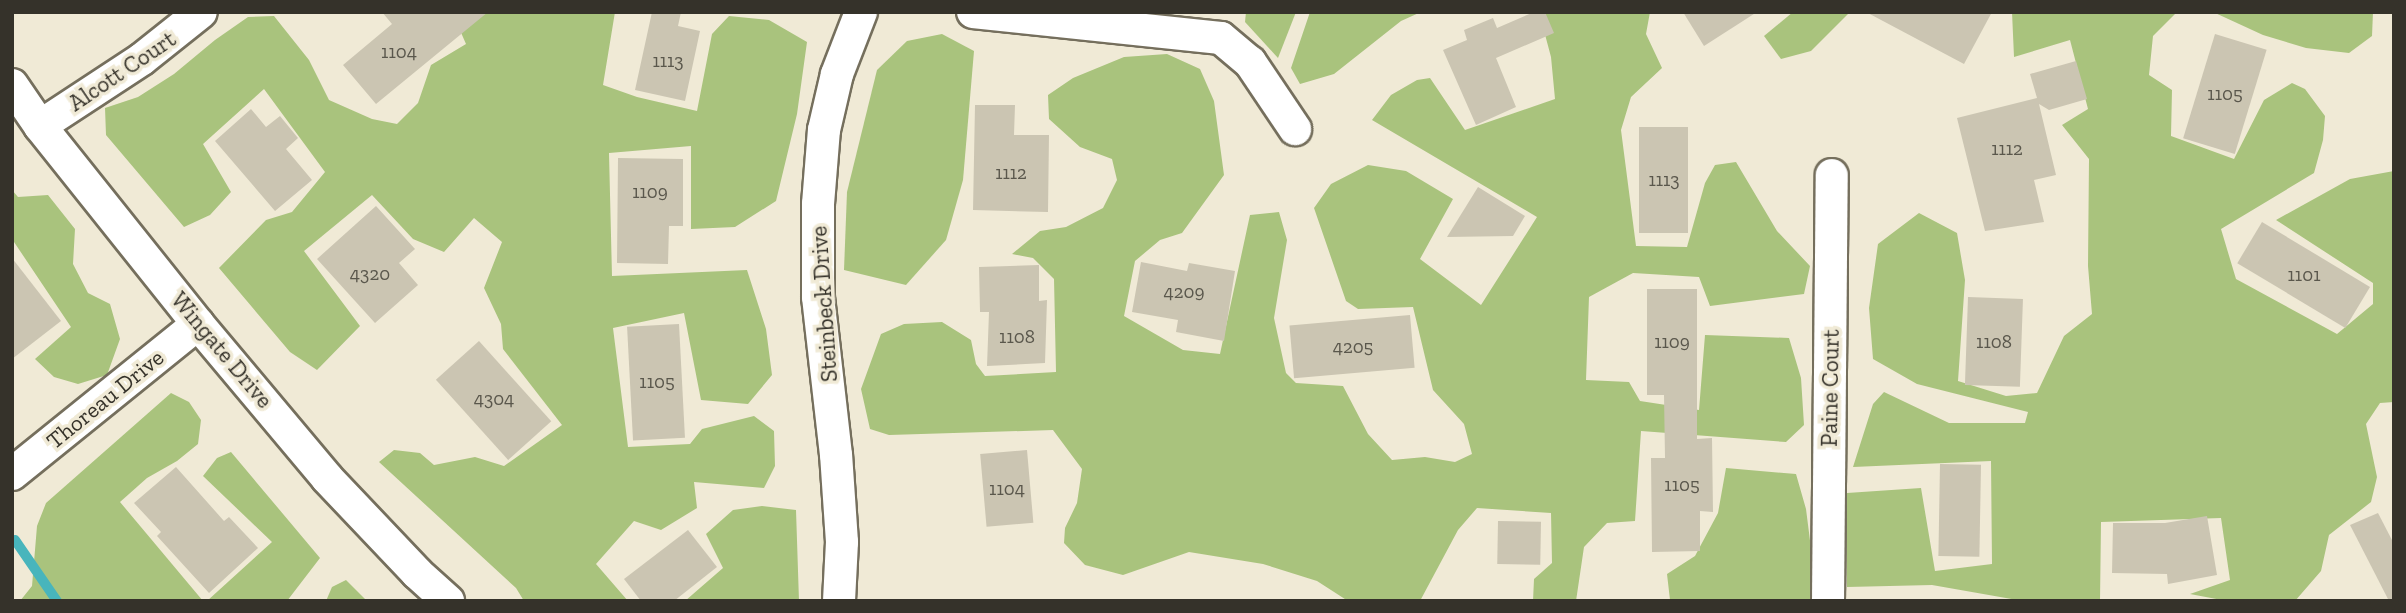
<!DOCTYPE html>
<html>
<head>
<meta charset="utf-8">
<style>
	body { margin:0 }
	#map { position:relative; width:2406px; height:613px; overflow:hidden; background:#f0ead6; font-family:"Zilla Slab",serif }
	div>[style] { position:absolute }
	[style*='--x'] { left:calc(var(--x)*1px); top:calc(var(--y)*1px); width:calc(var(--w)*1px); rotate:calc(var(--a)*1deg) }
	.forest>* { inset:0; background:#a9c37d }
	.stream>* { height:10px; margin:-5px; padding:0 5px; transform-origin:5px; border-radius:5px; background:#48b5bc }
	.building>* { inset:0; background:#cbc5b2; transform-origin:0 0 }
	.roads { filter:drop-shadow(2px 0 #756f5d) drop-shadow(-2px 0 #756f5d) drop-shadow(0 2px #756f5d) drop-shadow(0 -2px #756f5d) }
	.minor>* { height:32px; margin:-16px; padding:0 16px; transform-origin:16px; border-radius:16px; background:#fff }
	span { translate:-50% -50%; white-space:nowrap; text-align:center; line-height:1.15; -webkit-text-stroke:7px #f0ead6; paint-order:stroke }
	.number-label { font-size:19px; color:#5a574c }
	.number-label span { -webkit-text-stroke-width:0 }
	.street-label { font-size:23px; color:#35322a }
	.frame { position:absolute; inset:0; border:14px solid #35322a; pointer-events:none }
</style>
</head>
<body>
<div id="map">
	<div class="forest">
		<div style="clip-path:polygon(452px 12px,615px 12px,603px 85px,637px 97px,697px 111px,712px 34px,729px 16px,769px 20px,807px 42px,797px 114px,776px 201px,735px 227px,691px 229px,691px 146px,609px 153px,612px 276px,747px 270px,766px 329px,772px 375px,748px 404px,701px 400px,684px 313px,613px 328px,628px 447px,690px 444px,702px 429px,754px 416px,774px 431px,775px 466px,764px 488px,694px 482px,697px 508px,661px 530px,634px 521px,596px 564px,628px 601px,524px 601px,516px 588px,379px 462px,394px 450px,420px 453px,434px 465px,475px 457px,504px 466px,562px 425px,503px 349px,501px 324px,484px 288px,502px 242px,474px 218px,444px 252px,413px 239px,372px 195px,304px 251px,360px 326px,317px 370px,290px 352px,219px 268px,266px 220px,292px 212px,325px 172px,264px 89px,203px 144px,231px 192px,210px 215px,184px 227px,106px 135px,105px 108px,138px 97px,174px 74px,215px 40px,248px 17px,274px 16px,309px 60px,329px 100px,372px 119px,397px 124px,418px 103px,431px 65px,466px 44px)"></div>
		<div style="clip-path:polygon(1246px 12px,1296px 12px,1278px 58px,1245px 22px)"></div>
		<div style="clip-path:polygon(1310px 12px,1421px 12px,1401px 21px,1334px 74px,1300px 84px,1291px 68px)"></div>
		<div style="clip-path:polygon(1539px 12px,1650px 12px,1646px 34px,1662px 68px,1631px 97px,1621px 130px,1636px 246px,1687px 247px,1705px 183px,1715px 165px,1736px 162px,1777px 231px,1810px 266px,1804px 294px,1710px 306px,1699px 277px,1633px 273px,1589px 297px,1586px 380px,1629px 382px,1640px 401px,1699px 410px,1705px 335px,1789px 338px,1801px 378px,1804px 425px,1786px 442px,1641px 431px,1635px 521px,1607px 523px,1584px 547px,1576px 601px,1533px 601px,1534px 579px,1552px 563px,1551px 513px,1477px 508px,1458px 530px,1420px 601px,1348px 601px,1317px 581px,1263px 564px,1189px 552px,1123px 575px,1085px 565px,1064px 543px,1065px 528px,1077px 503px,1082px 469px,1053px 430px,889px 435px,870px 429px,861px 389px,881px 334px,904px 324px,942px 322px,971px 340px,976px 364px,985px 376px,1056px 372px,1054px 279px,1033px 258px,1012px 254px,1040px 231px,1066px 227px,1103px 208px,1117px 180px,1112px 159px,1080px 147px,1049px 119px,1048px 95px,1073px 78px,1124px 57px,1167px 54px,1200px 69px,1214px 101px,1224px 175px,1182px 233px,1160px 240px,1135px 261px,1124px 316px,1183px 350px,1220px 354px,1250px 215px,1279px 212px,1287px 240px,1274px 318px,1286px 373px,1296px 383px,1343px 386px,1368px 434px,1392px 460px,1425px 457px,1455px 462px,1472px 454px,1464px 424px,1433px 390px,1413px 307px,1358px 309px,1346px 301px,1314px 208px,1331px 184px,1368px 165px,1406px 171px,1453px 199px,1420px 259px,1481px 305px,1537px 217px,1372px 120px,1391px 95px,1417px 80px,1430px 78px,1465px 130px,1555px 99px,1551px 57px)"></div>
		<div style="clip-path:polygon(1793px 12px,1850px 12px,1811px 51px,1781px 59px,1764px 36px)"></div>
		<div style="clip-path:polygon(2012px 12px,2177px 12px,2153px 36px,2149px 75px,2172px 90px,2171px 136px,2234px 159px,2264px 100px,2292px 83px,2305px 89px,2325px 116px,2323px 140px,2314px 173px,2221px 229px,2236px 279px,2337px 334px,2373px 304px,2373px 283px,2276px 220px,2350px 179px,2394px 171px,2394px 402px,2380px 403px,2366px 424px,2377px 477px,2371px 502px,2329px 535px,2321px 571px,2295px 601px,2227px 601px,2190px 594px,2230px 580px,2221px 518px,2101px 522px,2100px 601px,2023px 601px,1932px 585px,1847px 587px,1847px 493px,1921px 488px,1935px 571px,1992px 564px,1991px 461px,1853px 467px,1873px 404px,1884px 392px,1949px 423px,2025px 423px,2028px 412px,1917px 384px,1873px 359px,1869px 308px,1878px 244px,1919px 213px,1957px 233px,1965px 280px,1958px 381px,2006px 396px,2037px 393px,2064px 336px,2092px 314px,2088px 266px,2089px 159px,2062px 125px,2088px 109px,2070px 40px,2014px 57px)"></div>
		<div style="clip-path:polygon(2213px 12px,2373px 12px,2372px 36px,2349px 53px,2306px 48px,2263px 35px)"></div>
		<div style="clip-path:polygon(942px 34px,974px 51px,963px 180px,946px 240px,906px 285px,844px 270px,847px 192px,877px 70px,907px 41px)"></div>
		<div style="clip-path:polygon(12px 190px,18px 197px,48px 195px,75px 229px,73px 264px,88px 293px,110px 304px,120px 339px,107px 375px,78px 384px,54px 377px,35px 359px,71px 327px,12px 239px)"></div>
		<div style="clip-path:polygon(171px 393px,189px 402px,201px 420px,198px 444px,177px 461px,147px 478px,120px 502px,203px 601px,20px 601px,32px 586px,37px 526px,46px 503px)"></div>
		<div style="clip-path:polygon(231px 452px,320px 558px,287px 601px,207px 601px,272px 542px,203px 476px,217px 458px)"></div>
		<div style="clip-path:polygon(1726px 468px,1796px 474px,1806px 509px,1816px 588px,1814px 601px,1670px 600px,1667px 574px,1695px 556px,1718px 513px)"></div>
		<div style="clip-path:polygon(762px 506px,796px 510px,799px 601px,685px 601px,723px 568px,706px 534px,733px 510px)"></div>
		<div style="clip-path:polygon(346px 580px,367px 601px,326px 601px,332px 587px)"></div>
	</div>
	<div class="stream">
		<div style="--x:15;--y:540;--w:74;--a:55.5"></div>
	</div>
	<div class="building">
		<div style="clip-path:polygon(382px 12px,488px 12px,376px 104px,343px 65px,392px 24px)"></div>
		<div style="clip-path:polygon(652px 12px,681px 12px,678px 26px,700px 31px,685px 101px,635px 90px)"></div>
		<div style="clip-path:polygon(1534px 12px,1545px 12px,1554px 33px,1496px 58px,1516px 107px,1476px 125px,1443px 50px,1467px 40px,1464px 30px,1493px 18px,1497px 28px)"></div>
		<div style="clip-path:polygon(1683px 12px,1757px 12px,1704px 46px)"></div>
		<div style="clip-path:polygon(1866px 12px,1992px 12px,1964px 64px)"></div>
		<div style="left:2215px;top:34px;width:54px;height:109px;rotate:17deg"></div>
		<div style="clip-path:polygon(2076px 61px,2087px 99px,2049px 110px,2039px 104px,2056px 175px,2034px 180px,2044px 222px,1985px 231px,1957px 118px,2037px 98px,2030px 74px)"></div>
		<div style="clip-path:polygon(975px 105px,1015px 105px,1014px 135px,1049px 135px,1048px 212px,973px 210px)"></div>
		<div style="clip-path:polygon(251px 109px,266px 127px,280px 116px,298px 138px,286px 149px,312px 180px,275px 211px,215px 141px)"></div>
		<div style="left:1639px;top:127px;width:49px;height:106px"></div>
		<div style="clip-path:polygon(618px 158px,683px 159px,683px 226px,669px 226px,668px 264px,617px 263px)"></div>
		<div style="clip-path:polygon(1478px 187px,1525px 216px,1513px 236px,1447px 237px)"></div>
		<div style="clip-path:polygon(376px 206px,415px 249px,399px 263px,418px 285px,375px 323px,317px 259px)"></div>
		<div style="left:2262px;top:222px;width:126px;height:48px;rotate:31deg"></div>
		<div style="clip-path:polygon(12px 258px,61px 321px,12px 359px)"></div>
		<div style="clip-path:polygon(1141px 262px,1187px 271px,1189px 263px,1235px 271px,1224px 341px,1176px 332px,1178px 320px,1132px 312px)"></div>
		<div style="clip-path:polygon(1039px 265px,1039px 301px,1047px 300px,1045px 363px,987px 366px,989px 312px,980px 312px,979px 267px)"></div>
		<div style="clip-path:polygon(1647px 289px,1697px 289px,1697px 439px,1712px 438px,1713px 512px,1700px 511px,1700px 551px,1652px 552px,1651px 458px,1665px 458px,1664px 395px,1647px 395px)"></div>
		<div style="left:1968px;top:297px;width:55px;height:88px;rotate:2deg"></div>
		<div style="left:1410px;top:315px;width:53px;height:121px;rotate:85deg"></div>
		<div style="left:679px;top:324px;width:114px;height:52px;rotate:87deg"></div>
		<div style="left:479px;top:341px;width:108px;height:58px;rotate:48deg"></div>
		<div style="left:1027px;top:450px;width:73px;height:47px;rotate:85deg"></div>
		<div style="left:1940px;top:464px;width:41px;height:92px;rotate:1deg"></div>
		<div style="clip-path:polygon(176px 467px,224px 521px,229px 517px,258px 548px,209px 593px,157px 536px,161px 532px,134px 503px)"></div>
		<div style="clip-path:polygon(2378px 513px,2394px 544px,2394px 601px,2389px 601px,2350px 525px)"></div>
		<div style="clip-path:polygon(2207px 516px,2217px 575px,2168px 584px,2167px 574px,2112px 573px,2113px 523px,2165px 523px)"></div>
		<div style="left:1498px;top:521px;width:43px;height:43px;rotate:1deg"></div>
		<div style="clip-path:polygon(688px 530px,717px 567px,674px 601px,641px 601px,624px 579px)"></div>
	</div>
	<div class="roads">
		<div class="minor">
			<div style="--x:973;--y:12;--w:249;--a:6"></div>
			<div style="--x:1221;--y:38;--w:38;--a:40"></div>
			<div style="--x:1250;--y:62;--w:81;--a:56.1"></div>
			<div style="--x:12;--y:85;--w:50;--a:55.7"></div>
			<div style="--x:40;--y:126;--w:253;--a:51.4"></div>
			<div style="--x:198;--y:324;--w:201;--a:50"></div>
			<div style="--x:327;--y:478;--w:131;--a:46.5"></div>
			<div style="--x:417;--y:573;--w:42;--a:42.1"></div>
			<div style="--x:40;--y:126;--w:122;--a:-33.3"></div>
			<div style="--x:142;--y:59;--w:75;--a:-38.5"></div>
			<div style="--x:12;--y:474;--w:239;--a:-38.9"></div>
			<div style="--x:839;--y:601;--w:59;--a:-87.1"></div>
			<div style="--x:842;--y:542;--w:87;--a:-93.9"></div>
			<div style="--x:836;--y:455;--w:159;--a:-96.5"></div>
			<div style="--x:818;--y:297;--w:93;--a:-90"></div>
			<div style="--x:818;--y:204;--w:74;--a:-85.4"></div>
			<div style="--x:824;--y:130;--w:57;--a:-76.9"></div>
			<div style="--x:837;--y:74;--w:66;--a:-68.8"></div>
			<div style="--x:1828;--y:601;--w:426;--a:-89.5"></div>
		</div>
	</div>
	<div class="number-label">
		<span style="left:399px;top:52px">1104</span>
		<span style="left:668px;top:61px">1113</span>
		<span style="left:2225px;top:94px">1105</span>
		<span style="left:2007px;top:149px">1112</span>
		<span style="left:1011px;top:173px">1112</span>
		<span style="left:1664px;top:180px">1113</span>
		<span style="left:650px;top:192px">1109</span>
		<span style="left:370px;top:274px">4320</span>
		<span style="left:2304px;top:275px">1101</span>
		<span style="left:1184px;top:292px">4209</span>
		<span style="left:1017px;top:337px">1108</span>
		<span style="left:1672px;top:342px">1109</span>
		<span style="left:1994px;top:342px">1108</span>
		<span style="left:1353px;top:347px">4205</span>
		<span style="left:657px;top:382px">1105</span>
		<span style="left:494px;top:399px">4304</span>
		<span style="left:1682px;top:485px">1105</span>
		<span style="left:1007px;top:489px">1104</span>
	</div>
	<div class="street-label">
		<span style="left:122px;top:71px;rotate:-34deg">Alcott Court</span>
		<span style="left:824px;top:304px;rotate:-94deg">Steinbeck Drive</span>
		<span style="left:222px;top:350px;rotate:50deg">Wingate Drive</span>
		<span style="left:1830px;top:388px;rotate:-89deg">Paine Court</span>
		<span style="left:105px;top:399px;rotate:-39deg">Thoreau Drive</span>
	</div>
	<div class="frame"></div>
</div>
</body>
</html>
